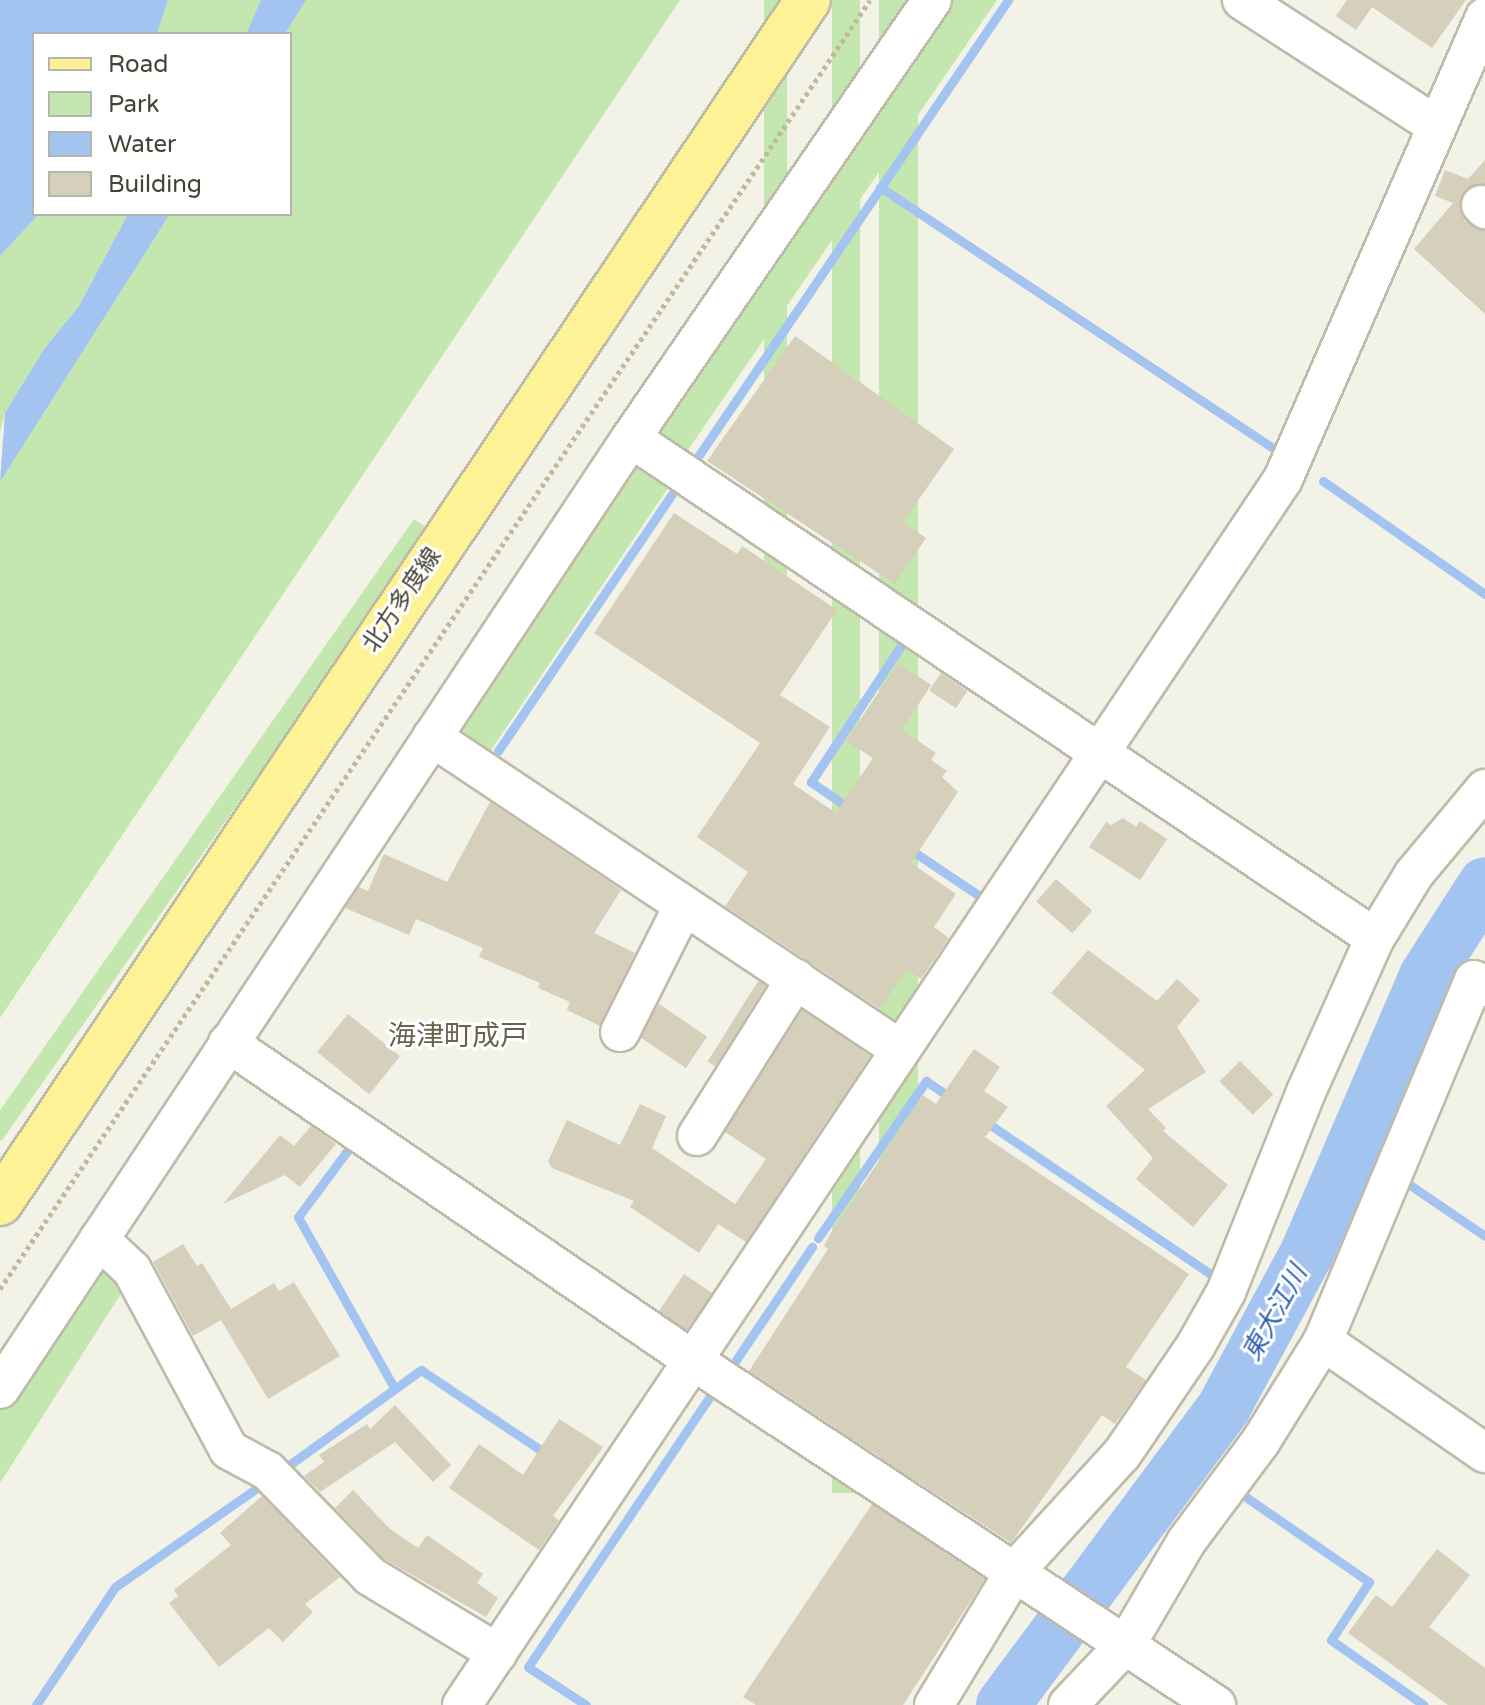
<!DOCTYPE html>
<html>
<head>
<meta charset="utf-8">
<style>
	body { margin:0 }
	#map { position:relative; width:1485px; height:1705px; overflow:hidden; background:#f3f2e7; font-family:"Varela Round","Noto Sans JP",sans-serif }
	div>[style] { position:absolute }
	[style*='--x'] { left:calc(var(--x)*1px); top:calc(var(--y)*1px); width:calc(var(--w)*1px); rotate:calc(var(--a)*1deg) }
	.green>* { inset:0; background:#c4e7af; transform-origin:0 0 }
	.water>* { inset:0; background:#a3c3f0 }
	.stream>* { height:9px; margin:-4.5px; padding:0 4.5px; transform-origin:4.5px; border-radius:4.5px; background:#a3c3f0 }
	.river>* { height:54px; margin:-27px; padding:0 27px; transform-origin:27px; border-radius:27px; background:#a3c3f0 }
	.building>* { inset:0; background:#d5cfbc; transform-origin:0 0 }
	.path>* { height:5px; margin-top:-2.5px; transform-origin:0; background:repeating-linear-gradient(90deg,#c0ba9a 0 4px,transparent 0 8px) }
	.roads { filter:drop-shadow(2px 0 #bfbba9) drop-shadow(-2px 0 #bfbba9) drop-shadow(0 2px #bfbba9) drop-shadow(0 -2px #bfbba9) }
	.minor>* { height:38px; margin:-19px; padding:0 19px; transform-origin:19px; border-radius:19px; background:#fff }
	.major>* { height:44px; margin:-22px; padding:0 22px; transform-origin:22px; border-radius:22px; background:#fdf295 }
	span { translate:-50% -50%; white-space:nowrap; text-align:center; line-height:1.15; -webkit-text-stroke:6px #fff; paint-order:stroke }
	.street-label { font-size:24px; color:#464336 }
	.water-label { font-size:26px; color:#2f63b2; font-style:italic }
	.quarter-label { font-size:28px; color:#69634d }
	.legend { position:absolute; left:32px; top:32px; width:260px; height:184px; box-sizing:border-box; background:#fff; border:2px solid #b5b4af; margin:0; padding:10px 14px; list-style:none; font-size:24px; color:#464336 }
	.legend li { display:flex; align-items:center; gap:16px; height:40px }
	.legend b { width:40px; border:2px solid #b5b4af }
</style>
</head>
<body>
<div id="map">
	<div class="green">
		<div style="clip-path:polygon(168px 0,261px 0,246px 34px,157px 34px)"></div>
		<div style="clip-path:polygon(306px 0,680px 0,0 1018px,0 482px,170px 214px,290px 214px,290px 34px,285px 34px)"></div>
		<div style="left:764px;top:0;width:23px;height:599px"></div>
		<div style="left:832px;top:0;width:28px;height:1493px"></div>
		<div style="left:879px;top:0;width:39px;height:1577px"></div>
		<div style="clip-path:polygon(944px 0,997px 0,681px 460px,652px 434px)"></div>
		<div style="clip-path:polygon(39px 214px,128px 214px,79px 306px,44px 349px,5px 413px,0 432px,0 256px)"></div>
		<div style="clip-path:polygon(634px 463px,674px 479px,485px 759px,456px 738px,455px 718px)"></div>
		<div style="left:414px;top:519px;width:19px;height:746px;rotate:35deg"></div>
		<div style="clip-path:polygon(102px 1267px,124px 1289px,0 1483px,0 1410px,92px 1273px)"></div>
	</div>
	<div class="water">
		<div style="clip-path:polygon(0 0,168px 0,157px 34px,34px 34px,34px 214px,39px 214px,0 256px)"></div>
		<div style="clip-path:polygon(261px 0,306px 0,285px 34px,246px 34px)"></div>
		<div style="clip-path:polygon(128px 214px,170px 214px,0 482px,5px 413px,44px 349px,79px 306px)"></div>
	</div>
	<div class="stream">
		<div style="--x:880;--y:187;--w:470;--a:33.6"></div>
		<div style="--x:697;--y:458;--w:554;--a:-55.82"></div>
		<div style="--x:1323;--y:481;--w:198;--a:34.9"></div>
		<div style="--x:498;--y:751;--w:319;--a:-55.9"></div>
		<div style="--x:677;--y:487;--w:9;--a:36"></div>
		<div style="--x:852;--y:810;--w:50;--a:-145.7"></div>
		<div style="--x:811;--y:782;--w:169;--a:-56.6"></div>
		<div style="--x:904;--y:641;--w:6;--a:-141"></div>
		<div style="--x:908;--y:848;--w:84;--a:33.9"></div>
		<div style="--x:986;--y:1122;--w:280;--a:34.1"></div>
		<div style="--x:350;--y:1147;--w:87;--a:126.6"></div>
		<div style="--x:298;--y:1217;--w:197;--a:60.6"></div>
		<div style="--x:1407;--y:1183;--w:94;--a:34.2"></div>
		<div style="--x:818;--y:1238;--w:191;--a:-55.5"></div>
		<div style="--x:926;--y:1081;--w:34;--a:34"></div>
		<div style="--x:734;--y:1363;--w:140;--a:-56.1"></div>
		<div style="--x:285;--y:1468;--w:168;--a:-35.8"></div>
		<div style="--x:421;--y:1370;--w:153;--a:33.8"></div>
		<div style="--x:1243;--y:1495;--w:153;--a:34.6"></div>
		<div style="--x:1369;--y:1582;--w:69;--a:123.2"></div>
		<div style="--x:1331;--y:1640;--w:113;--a:35"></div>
		<div style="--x:36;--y:1705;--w:142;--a:-56.2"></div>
		<div style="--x:115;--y:1587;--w:178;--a:-34.9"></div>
		<div style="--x:586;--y:1705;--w:69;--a:-146.8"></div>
		<div style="--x:528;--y:1667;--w:335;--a:-56.1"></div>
	</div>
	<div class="river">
		<div style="--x:1003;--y:1705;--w:371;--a:-53.4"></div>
		<div style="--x:1224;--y:1407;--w:173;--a:-61.7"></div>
		<div style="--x:1306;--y:1255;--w:304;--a:-66.7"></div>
		<div style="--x:1426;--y:976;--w:109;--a:-57.3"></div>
	</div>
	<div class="building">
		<div style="clip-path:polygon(1347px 0,1466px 0,1432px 48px,1372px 7px,1356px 30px,1336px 16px)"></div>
		<div style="clip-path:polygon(1485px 160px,1485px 184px,1466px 189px,1460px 200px,1465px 221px,1485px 230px,1485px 314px,1414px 249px,1453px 203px,1435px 196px,1445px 170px,1468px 179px)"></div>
		<div style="clip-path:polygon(795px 336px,954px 449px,903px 522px,926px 538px,895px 584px,707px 461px)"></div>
		<div style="clip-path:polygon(674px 513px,737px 554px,742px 546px,837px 610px,780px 695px,830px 727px,793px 784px,836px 813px,873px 758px,846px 741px,898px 663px,931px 685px,902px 730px,936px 753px,931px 760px,947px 771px,942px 777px,958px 792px,911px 863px,956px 894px,934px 927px,949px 938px,921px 979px,906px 969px,880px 1009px,725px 906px,748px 872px,697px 837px,760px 743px,594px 633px)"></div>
		<div style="left:941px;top:673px;width:32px;height:21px;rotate:34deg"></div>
		<div style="clip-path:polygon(490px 802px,621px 890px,594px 933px,635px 953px,600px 1026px,567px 1010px,570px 1002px,538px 988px,540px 983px,479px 957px,483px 948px,416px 919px,409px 935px,345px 908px,359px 887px,368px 891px,384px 854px,447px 882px)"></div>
		<div style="clip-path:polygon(1123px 818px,1136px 827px,1140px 821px,1167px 839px,1140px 880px,1089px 847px,1106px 822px,1111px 825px)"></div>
		<div style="left:1056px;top:879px;width:48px;height:30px;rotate:41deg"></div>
		<div style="clip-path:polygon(1088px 950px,1157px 1001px,1177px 979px,1200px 1000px,1177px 1027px,1206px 1072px,1148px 1109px,1166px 1128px,1163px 1131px,1228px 1185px,1193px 1227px,1136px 1179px,1153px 1158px,1106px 1106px,1145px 1070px,1051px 993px)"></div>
		<div style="left:758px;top:981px;width:9px;height:95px;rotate:32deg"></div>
		<div style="left:659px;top:1004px;width:58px;height:38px;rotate:34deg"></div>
		<div style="clip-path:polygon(802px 1010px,870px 1056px,746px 1242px,718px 1224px,699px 1253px,630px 1207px,634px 1201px,552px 1168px,548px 1161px,567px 1120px,620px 1145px,640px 1104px,666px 1116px,652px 1148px,735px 1204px,766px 1159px,725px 1132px)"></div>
		<div style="left:348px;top:1014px;width:67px;height:49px;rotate:39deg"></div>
		<div style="clip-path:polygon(974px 1049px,1000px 1067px,984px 1091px,1008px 1107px,985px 1137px,1189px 1274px,1126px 1367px,1146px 1380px,1115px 1424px,1102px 1415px,1011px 1543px,749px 1371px,828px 1249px,824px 1246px,830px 1234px,923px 1095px,936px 1104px)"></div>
		<div style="left:1240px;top:1061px;width:47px;height:29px;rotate:45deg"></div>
		<div style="clip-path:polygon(311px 1126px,336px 1144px,300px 1187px,285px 1175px,223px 1204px,280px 1135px,294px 1146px)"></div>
		<div style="clip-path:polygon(183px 1244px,197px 1266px,202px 1263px,231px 1309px,274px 1283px,279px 1291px,294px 1282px,340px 1356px,268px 1399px,221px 1320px,193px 1336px,153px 1262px)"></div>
		<div style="left:684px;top:1274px;width:34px;height:45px;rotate:34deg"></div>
		<div style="clip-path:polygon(395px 1405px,451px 1465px,433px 1482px,395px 1442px,320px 1492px,304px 1476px,324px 1462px,319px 1455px,367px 1424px,370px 1429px)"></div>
		<div style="clip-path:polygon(559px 1419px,603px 1447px,553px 1516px,559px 1520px,539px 1550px,449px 1488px,479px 1444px,523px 1475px)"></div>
		<div style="clip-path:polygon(353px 1490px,390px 1529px,418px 1548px,427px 1535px,483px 1574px,477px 1583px,498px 1598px,486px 1617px,384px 1559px,335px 1508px)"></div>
		<div style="clip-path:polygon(262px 1496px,340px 1577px,305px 1604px,313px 1612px,283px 1642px,269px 1628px,219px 1667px,169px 1603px,178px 1596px,174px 1590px,231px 1545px,220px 1533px)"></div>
		<div style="clip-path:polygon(872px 1504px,985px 1579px,903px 1705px,756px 1705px,743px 1697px)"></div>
		<div style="clip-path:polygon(1437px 1549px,1470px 1575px,1429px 1627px,1485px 1668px,1485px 1705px,1448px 1705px,1348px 1633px,1376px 1595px,1392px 1607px)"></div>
	</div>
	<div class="path">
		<div style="--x:0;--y:1289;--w:1555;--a:-55.98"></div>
	</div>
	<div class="roads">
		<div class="minor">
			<div style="--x:1242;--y:0;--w:229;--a:32.9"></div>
			<div style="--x:1481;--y:205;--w:6;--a:45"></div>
			<div style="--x:631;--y:438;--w:896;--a:33.9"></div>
			<div style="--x:432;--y:737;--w:560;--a:33.72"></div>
			<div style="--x:620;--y:1032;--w:142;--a:-63.3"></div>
			<div style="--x:228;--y:1043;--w:561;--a:34.31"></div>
			<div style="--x:691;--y:1359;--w:629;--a:33.39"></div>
			<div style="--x:697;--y:1136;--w:186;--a:-57.8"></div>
			<div style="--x:99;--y:1239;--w:45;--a:43.2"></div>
			<div style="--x:132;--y:1270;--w:204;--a:61.7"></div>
			<div style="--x:229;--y:1450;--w:44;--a:28.3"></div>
			<div style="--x:268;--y:1471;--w:146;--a:45.8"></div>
			<div style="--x:370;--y:1576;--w:149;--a:31.2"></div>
			<div style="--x:1323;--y:1341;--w:391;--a:-67.3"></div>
			<div style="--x:1474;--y:980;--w:13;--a:32"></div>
			<div style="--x:0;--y:1389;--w:1141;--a:-56.44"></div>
			<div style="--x:631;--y:438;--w:531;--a:-55.5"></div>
			<div style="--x:462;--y:1705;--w:1476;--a:-56.19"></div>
			<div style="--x:1283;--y:479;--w:504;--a:-66.38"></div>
			<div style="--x:934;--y:1705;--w:157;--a:-58.8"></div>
			<div style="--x:1015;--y:1571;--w:159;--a:-47.6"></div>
			<div style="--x:1122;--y:1454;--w:132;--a:-55.8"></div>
			<div style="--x:1196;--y:1345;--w:61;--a:-60.5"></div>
			<div style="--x:1226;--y:1292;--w:215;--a:-68.2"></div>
			<div style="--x:1306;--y:1092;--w:169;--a:-65.9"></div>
			<div style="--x:1375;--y:938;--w:75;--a:-58.6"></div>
			<div style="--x:1414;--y:874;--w:111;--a:-50.1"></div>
			<div style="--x:1068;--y:1705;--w:86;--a:-46.4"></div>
			<div style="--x:1127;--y:1643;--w:117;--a:-59.7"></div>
			<div style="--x:1186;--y:1542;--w:126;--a:-53.4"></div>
			<div style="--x:1261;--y:1441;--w:118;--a:-58.2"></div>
			<div style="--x:1323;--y:1341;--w:197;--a:34.7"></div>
		</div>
		<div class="major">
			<div style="--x:0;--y:1203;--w:1449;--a:-56.11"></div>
		</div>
	</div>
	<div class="street-label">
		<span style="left:402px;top:600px;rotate:-56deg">北方多度線</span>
	</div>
	<div class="water-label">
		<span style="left:1275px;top:1313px;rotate:-61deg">東大江川</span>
	</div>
	<div class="quarter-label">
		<span style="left:458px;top:1036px">海津町成戸</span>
	</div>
	<ul class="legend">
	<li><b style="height:10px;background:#fdf295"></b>Road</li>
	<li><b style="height:22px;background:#c4e7af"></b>Park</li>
	<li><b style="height:22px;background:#a3c3f0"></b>Water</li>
	<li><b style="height:22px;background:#d5cfbc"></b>Building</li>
	</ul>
</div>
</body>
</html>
